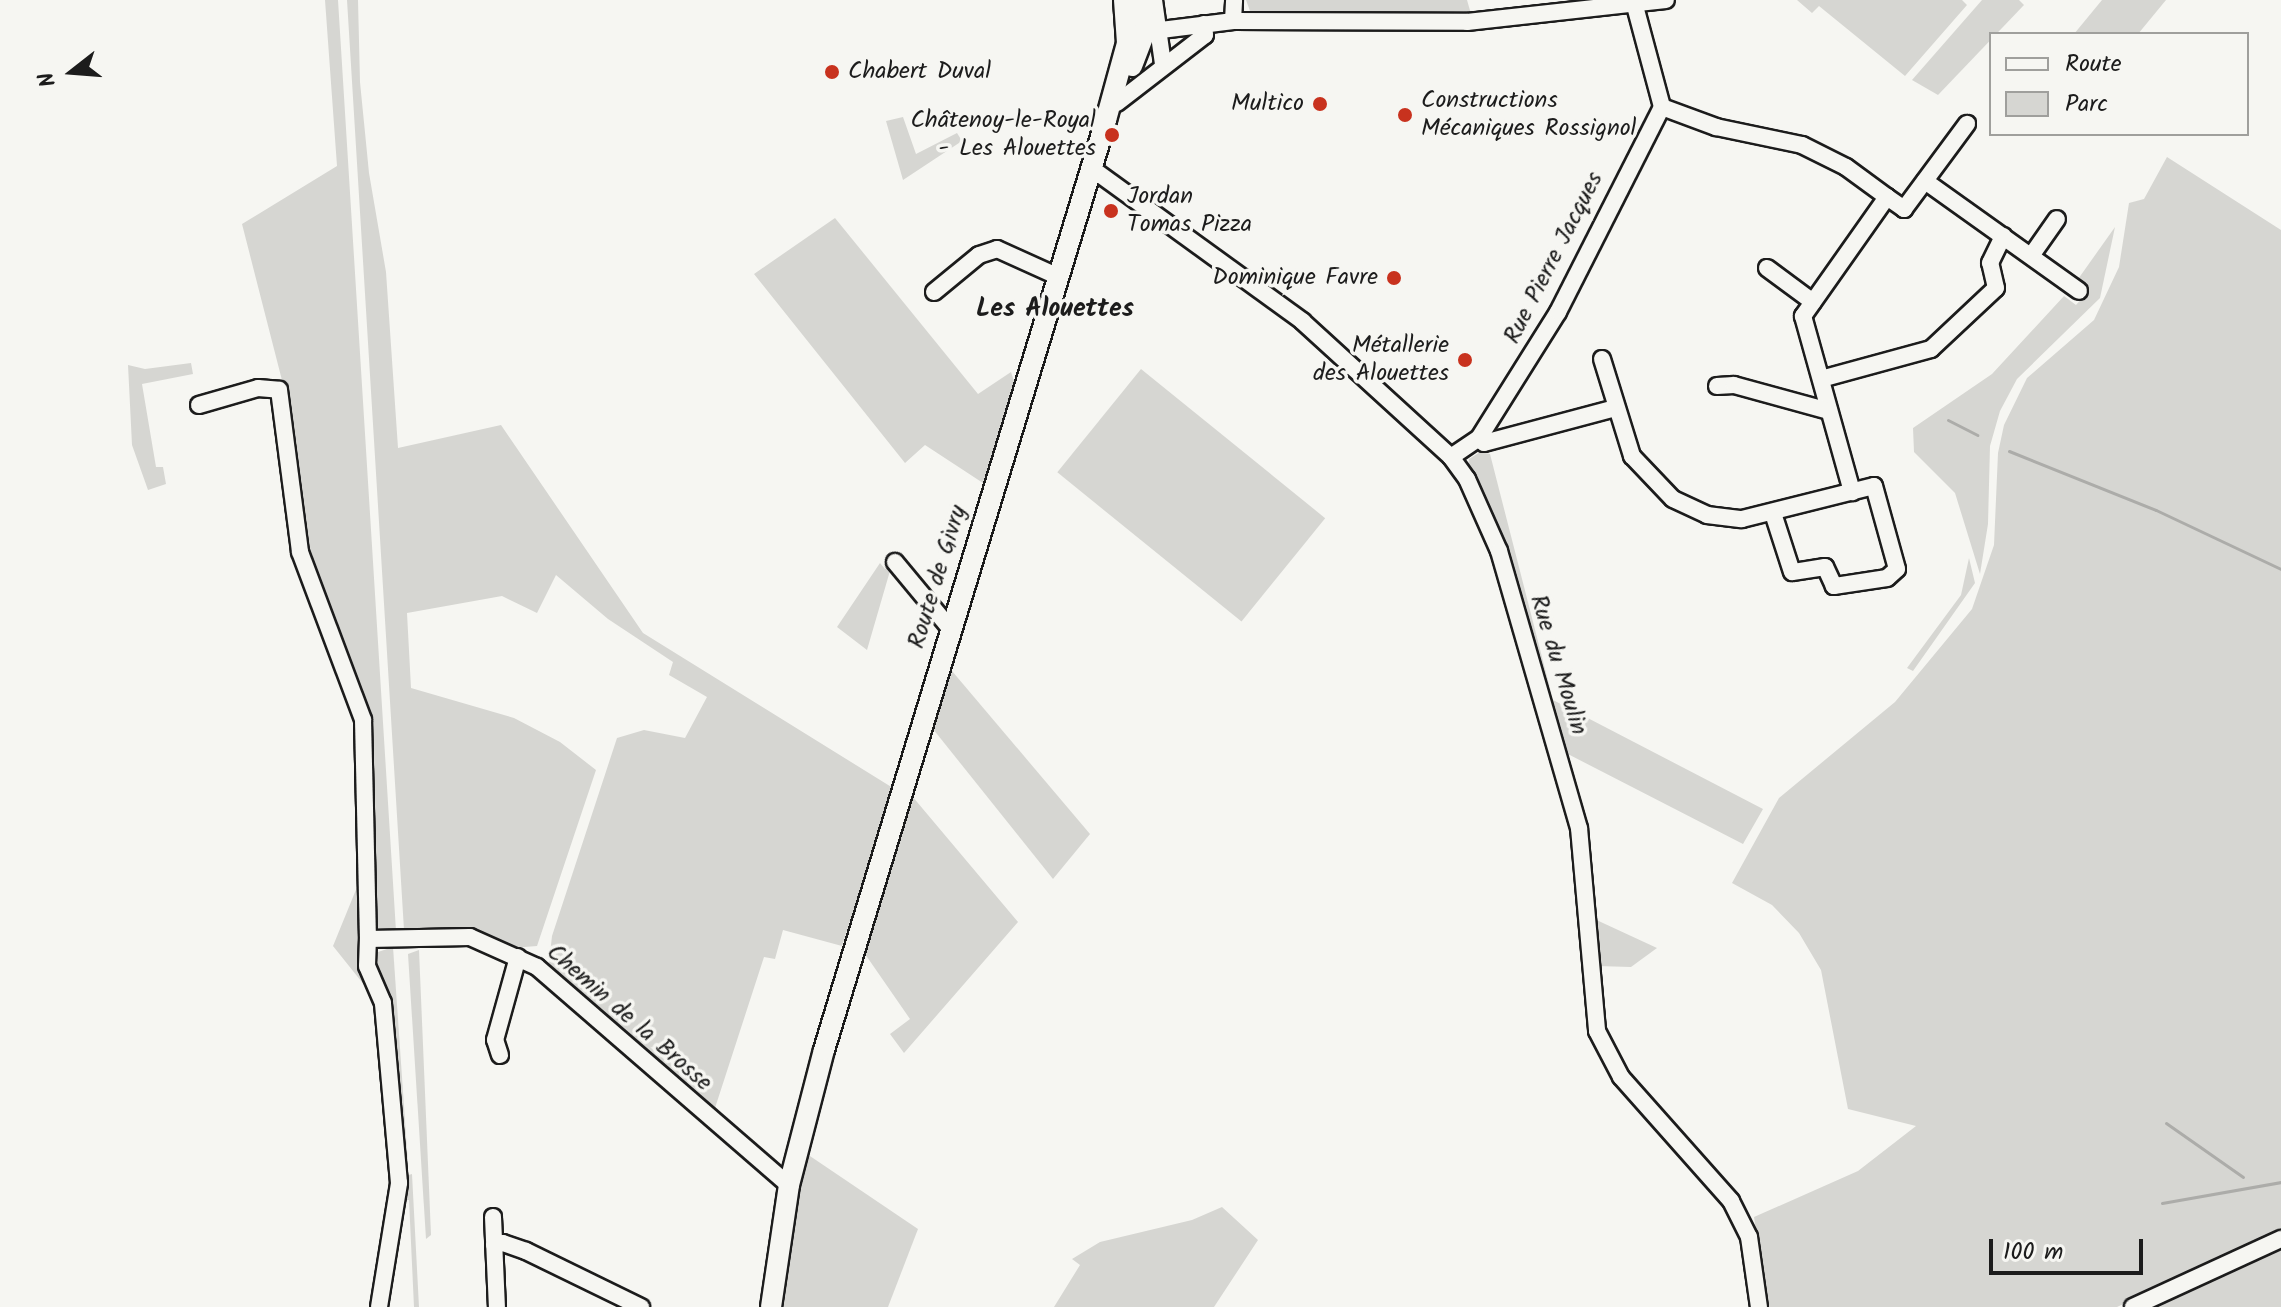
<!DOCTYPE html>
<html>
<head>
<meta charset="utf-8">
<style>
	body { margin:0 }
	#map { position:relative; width:2281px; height:1307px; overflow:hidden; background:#f6f6f2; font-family:Kalam,sans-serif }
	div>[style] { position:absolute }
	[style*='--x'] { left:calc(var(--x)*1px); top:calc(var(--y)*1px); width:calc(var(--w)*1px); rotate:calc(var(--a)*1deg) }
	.green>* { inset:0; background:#d6d6d2; transform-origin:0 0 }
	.stream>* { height:3px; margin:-1.5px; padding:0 1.5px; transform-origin:1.5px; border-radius:1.5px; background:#acaca9 }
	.roads { filter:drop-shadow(2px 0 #1c1c1c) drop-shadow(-2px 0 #1c1c1c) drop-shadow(0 2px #1c1c1c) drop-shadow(0 -2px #1c1c1c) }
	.minor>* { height:16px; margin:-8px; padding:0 8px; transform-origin:8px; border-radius:8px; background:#f6f6f2 }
	.major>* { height:20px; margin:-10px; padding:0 10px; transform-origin:10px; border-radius:10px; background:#f6f6f2 }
	.dots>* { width:22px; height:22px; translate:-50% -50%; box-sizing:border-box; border:4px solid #f6f6f2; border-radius:50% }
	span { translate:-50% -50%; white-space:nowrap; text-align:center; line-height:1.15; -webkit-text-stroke:7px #f6f6f2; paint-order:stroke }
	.poi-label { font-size:24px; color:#1c1c1c }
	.left { translate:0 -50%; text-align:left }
	.right { translate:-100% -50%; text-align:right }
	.street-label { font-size:24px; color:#1c1c1c }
	.neighbourhood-label { font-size:26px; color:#1c1c1c; font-weight:700 }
	.legend { position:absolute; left:1989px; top:32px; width:260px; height:104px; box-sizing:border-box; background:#f6f6f2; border:2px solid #9f9f9c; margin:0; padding:10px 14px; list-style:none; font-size:24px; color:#1c1c1c }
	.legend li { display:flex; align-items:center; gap:16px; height:40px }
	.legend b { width:40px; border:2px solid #9f9f9c }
	.north { position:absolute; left:32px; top:32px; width:80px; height:80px; -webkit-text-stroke:6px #f6f6f2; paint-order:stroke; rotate:253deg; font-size:22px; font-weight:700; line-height:32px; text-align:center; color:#1c1c1c }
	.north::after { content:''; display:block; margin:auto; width:28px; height:36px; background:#1c1c1c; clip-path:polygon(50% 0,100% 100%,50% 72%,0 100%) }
	.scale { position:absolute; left:1989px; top:1239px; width:154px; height:36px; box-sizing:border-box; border:4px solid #1c1c1c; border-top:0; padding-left:10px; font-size:24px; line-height:28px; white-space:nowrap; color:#1c1c1c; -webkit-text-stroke:6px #f6f6f2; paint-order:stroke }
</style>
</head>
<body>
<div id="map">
	<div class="green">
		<div style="clip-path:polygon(325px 0,338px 0,396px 931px,375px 934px,365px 699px,304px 551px,285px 392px,242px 224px,337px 166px)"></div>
		<div style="clip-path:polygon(347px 0,358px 0,360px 82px,369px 173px,386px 272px,398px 448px,501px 425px,643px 633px,893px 788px,842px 946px,783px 930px,775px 959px,764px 957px,715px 1108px,549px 963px,552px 936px,617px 738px,644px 730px,685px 738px,707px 697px,669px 675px,673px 662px,608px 619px,556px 575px,537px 613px,502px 596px,407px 613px,411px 688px,514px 718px,560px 742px,596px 770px,537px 946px,512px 948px,404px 930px)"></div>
		<div style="clip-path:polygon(1246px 0,1467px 0,1471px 14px,1263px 14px,1250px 11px)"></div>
		<div style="clip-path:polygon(1797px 0,1962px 0,1967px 5px,1905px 76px,1819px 6px,1812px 13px)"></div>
		<div style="clip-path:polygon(1982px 0,2019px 0,2024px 5px,1938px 95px,1912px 80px)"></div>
		<div style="clip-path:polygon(2102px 0,2166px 0,2138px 34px,2074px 34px)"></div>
		<div style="clip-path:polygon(903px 117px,916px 154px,957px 133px,962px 141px,903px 180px,886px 121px)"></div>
		<div style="clip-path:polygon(2167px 157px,2281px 230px,2281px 1231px,2117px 1307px,1767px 1307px,1754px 1217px,1858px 1171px,1916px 1126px,1848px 1109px,1821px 970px,1799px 933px,1772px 905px,1732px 883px,1779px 798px,1895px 702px,1972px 609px,1994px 545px,1998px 453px,2004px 425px,2027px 378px,2094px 320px,2119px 267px,2129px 203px,2144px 199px)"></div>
		<div style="clip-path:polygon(835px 218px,978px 394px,1011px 372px,1014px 381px,983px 483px,925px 445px,905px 463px,754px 274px)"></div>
		<div style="clip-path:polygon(2115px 227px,2100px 298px,2017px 379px,2000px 411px,1990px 446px,1988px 524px,1980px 574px,1955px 493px,1914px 452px,1913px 428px,1992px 374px,2064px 296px,2076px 305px,2089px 290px,2076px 282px)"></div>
		<div style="clip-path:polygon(191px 363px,193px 374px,142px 384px,156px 467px,163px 467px,166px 484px,148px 490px,132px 445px,128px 365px,145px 369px)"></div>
		<div style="left:1141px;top:369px;width:237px;height:133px;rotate:39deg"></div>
		<div style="clip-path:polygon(1480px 452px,1490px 454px,1553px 700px,1763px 809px,1743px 844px,1562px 751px,1468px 470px,1469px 459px)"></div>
		<div style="clip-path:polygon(1969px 558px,1975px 583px,1913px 671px,1907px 668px,1961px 595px)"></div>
		<div style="clip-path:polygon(880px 563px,885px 569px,892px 564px,867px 650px,837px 627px)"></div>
		<div style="clip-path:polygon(952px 671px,1090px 834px,1053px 879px,933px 729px)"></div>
		<div style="clip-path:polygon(912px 796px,1018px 922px,904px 1053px,890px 1034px,910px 1019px,865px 954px)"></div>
		<div style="clip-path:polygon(362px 875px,372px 992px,376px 1009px,369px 991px,333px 946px)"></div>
		<div style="clip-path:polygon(1590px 917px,1657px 948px,1631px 967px,1597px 966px)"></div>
		<div style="clip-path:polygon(393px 947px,408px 1164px,402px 1165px,372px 954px)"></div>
		<div style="clip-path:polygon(419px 950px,431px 1235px,426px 1239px,408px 954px)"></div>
		<div style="clip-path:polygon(804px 1152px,918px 1229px,888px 1307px,776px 1307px)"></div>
		<div style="clip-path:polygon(412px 1174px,419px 1307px,414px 1307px,409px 1200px,401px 1200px,402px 1177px)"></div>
		<div style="clip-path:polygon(1222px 1207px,1258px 1240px,1214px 1307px,1054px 1307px,1080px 1265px,1072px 1259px,1100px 1242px,1192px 1220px)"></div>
		<div style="clip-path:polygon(2281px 1245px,2281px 1307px,2149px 1307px)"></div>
	</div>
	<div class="stream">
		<div style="--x:1948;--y:420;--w:33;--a:27"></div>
		<div style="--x:2009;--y:451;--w:158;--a:21.9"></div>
		<div style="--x:2156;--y:510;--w:138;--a:25.3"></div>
		<div style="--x:2166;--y:1123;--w:94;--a:35"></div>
		<div style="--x:2162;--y:1203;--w:121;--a:-10"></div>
	</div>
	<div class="roads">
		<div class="minor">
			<div style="--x:1154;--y:0;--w:65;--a:82"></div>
			<div style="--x:1635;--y:6;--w:105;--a:75"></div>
			<div style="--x:1233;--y:21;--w:21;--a:-87"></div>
			<div style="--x:1138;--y:23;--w:11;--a:52"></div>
			<div style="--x:1145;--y:32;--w:89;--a:-7.1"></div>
			<div style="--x:1233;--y:21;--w:234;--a:0.2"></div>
			<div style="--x:1467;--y:22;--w:200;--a:-6.3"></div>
			<div style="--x:1117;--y:103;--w:111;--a:-37.7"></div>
			<div style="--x:1205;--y:35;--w:11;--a:-95"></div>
			<div style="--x:1662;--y:107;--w:58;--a:20.3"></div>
			<div style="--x:1716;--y:127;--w:88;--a:11.8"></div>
			<div style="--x:1802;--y:145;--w:49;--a:26.6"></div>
			<div style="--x:1846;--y:167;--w:51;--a:36.2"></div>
			<div style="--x:1887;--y:197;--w:146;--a:125.2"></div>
			<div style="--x:1803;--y:316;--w:183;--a:74.4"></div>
			<div style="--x:1091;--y:168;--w:261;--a:35.9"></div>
			<div style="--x:1302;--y:321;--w:202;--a:42.4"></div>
			<div style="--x:1451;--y:457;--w:27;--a:54"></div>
			<div style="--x:1467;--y:479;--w:79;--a:66"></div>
			<div style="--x:1499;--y:551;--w:288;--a:73.9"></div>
			<div style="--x:1579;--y:828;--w:204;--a:84.9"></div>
			<div style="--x:1597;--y:1031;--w:52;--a:62.4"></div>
			<div style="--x:1621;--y:1077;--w:166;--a:48.4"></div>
			<div style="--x:1731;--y:1201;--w:40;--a:63.4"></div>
			<div style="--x:1749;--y:1237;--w:71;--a:81.9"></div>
			<div style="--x:1925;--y:181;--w:189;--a:35.5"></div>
			<div style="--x:1887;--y:197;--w:21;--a:35"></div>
			<div style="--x:1904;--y:209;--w:106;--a:-53.5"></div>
			<div style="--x:2031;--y:256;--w:45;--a:-54.9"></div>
			<div style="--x:1767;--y:268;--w:57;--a:36.5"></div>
			<div style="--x:934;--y:292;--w:58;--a:-39.4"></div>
			<div style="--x:979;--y:255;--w:19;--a:-18"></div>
			<div style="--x:997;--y:249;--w:68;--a:24.3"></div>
			<div style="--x:1602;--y:359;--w:102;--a:72.8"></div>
			<div style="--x:1632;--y:456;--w:59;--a:46.4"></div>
			<div style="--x:1673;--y:499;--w:38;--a:25"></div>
			<div style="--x:1707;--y:515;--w:35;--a:7"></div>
			<div style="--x:1742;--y:519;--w:136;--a:-14"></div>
			<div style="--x:1874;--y:486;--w:86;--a:74.5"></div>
			<div style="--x:1897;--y:569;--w:13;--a:138"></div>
			<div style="--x:1887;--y:578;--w:54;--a:171.4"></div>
			<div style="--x:1834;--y:586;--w:21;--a:-115"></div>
			<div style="--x:1825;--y:567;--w:33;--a:171"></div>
			<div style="--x:1792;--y:572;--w:62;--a:-107.9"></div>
			<div style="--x:1821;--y:379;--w:114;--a:-15.3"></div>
			<div style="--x:1931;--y:349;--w:89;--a:-43.2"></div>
			<div style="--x:1996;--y:288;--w:26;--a:-103"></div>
			<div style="--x:1990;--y:263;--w:30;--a:-64"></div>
			<div style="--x:1717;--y:386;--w:17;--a:-3"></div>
			<div style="--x:1734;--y:385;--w:98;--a:15.3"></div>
			<div style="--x:199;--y:405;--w:61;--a:-16.1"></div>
			<div style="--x:258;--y:388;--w:21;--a:5"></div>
			<div style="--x:279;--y:390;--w:163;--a:82.6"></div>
			<div style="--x:300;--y:552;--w:179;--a:69.4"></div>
			<div style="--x:363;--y:720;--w:219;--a:88.7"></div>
			<div style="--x:1479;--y:438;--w:7;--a:45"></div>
			<div style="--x:1484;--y:443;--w:137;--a:-14.9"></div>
			<div style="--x:1451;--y:457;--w:34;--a:-34"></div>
			<div style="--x:1479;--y:438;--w:149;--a:-57.9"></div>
			<div style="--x:1558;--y:312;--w:230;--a:-63.1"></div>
			<div style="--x:895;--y:562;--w:85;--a:50.3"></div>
			<div style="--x:500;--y:1055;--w:16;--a:-108"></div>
			<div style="--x:495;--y:1040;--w:86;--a:-74.5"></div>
			<div style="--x:493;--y:1217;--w:90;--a:87.5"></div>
			<div style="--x:494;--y:1245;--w:9;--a:-13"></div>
			<div style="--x:503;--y:1243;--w:24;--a:19"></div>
			<div style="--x:526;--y:1251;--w:128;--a:26"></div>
			<div style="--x:379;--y:1307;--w:126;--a:-80.8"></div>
			<div style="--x:399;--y:1183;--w:181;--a:-95.1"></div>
			<div style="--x:383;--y:1003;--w:40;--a:-113.4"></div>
			<div style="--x:367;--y:966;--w:27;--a:-88"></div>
			<div style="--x:368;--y:939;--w:102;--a:-1.1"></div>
			<div style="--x:470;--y:937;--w:73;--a:24.1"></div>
			<div style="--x:537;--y:967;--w:333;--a:40.9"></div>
			<div style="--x:2133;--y:1307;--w:163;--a:-24.7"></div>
		</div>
		<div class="major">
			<div style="--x:1132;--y:66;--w:36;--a:-69"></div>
			<div style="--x:1145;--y:32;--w:32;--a:-97"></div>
			<div style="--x:771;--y:1307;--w:123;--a:-81.6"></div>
			<div style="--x:789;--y:1185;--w:139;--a:-75.5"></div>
			<div style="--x:824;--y:1050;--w:972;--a:-73.13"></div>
			<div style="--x:1106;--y:120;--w:80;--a:-74.7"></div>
			<div style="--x:1127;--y:43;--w:43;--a:-94"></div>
		</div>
	</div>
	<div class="dots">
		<div style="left:832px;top:72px;background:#c8321e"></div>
		<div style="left:1320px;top:104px;background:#c8321e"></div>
		<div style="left:1405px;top:115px;background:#c8321e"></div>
		<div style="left:1112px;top:135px;background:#c8321e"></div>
		<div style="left:1111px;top:211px;background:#c8321e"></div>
		<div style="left:1394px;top:278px;background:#c8321e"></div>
		<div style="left:1465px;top:360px;background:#c8321e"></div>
	</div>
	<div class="poi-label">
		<span class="left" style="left:848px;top:72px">Chabert Duval</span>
		<span class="left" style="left:1421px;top:115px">Constructions<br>Mécaniques Rossignol</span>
		<span class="right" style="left:1304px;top:104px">Multico</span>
		<span class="right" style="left:1096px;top:135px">Châtenoy-le-Royal<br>- Les Alouettes</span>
		<span class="left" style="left:1127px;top:211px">Jordan<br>Tomas Pizza</span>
		<span class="right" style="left:1378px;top:278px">Dominique Favre</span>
		<span class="right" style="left:1449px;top:360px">Métallerie<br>des Alouettes</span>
	</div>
	<div class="street-label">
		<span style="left:1554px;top:258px;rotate:-63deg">Rue Pierre Jacques</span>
		<span style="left:938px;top:577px;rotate:-73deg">Route de Givry</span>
		<span style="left:1558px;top:665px;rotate:73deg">Rue du Moulin</span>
		<span style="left:629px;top:1018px;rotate:41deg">Chemin de la Brosse</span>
	</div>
	<div class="neighbourhood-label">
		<span style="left:1055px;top:310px">Les Alouettes</span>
	</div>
	<ul class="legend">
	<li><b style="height:10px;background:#f6f6f2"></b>Route</li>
	<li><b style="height:22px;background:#d6d6d2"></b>Parc</li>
	</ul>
	<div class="north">N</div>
	<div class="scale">100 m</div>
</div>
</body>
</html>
